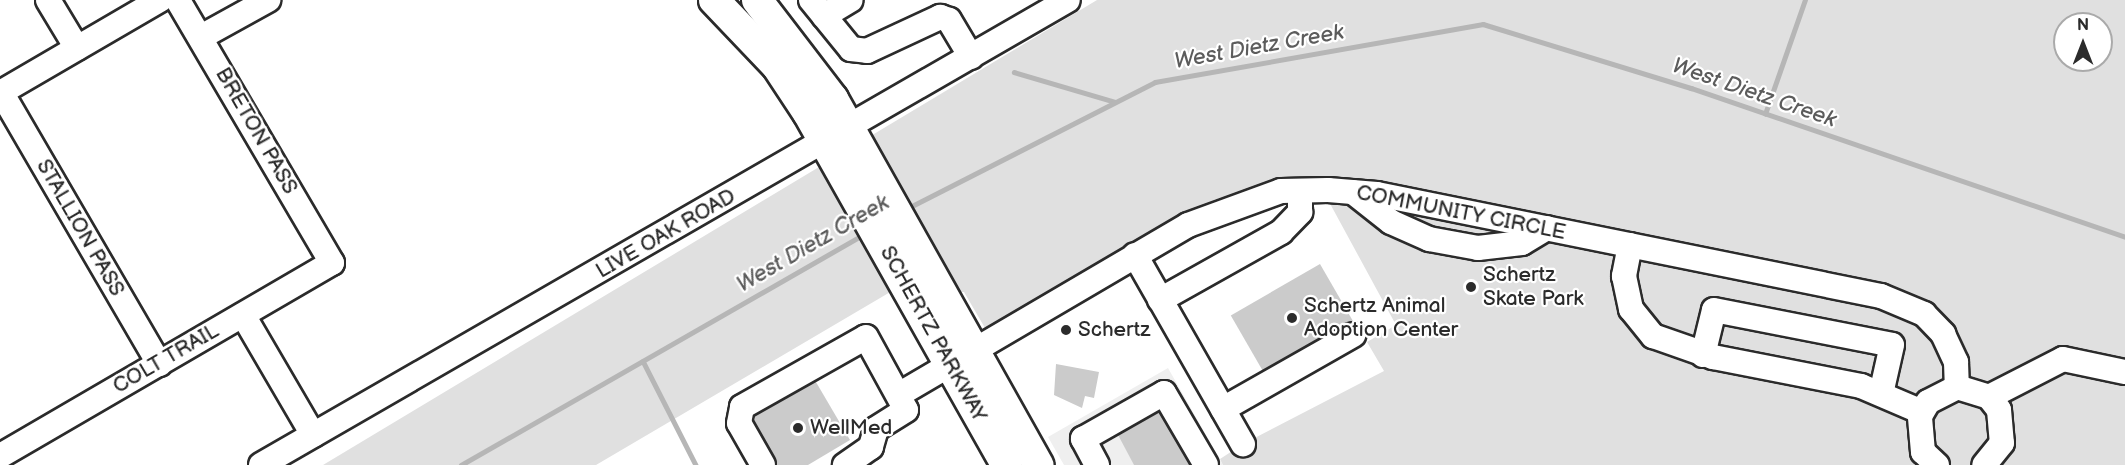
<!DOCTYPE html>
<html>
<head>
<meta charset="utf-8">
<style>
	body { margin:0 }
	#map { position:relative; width:2125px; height:465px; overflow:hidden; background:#fff; font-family:"Balsamiq Sans",sans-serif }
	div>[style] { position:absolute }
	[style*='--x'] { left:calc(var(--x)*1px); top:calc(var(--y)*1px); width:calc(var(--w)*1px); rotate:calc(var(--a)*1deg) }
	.built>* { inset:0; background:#efefef }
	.green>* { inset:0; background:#e0e0e0 }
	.stream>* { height:4.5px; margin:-2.25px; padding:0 2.25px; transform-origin:2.25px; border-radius:2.25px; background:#b6b6b6 }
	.building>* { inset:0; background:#cbcbcb; transform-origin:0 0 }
	.roads { filter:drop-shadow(2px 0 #2b2b2b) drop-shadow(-2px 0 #2b2b2b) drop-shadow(0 2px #2b2b2b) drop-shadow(0 -2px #2b2b2b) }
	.minor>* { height:24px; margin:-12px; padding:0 12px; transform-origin:12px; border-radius:12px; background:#fff }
	.major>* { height:30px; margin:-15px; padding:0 15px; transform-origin:15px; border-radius:15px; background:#fff }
	.dots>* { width:16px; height:16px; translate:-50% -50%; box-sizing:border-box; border:3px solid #fff; border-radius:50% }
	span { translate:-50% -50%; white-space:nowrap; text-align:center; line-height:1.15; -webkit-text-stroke:4.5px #fff; paint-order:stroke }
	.street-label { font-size:21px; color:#2b2b2b }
	.poi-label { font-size:21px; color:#2b2b2b }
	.left { translate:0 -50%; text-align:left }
	.water-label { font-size:22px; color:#5c5c5c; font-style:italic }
	.north { position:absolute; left:2053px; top:12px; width:60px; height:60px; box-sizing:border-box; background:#fff; border:2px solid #aaa; border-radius:50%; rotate:0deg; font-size:16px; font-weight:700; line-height:24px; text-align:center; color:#2b2b2b }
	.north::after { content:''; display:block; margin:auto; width:21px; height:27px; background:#2b2b2b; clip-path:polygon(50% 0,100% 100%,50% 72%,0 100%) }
</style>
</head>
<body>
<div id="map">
	<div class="built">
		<div style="clip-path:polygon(1168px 368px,1223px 465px,1064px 465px,1048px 437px)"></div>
	</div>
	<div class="green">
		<div style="clip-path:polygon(evenodd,1097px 0,2125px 0,2125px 465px,1223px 465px,1220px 459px,1243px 444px,1384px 371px,1367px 342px,1396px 325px,1315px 176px,1274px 181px,1214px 200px,985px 328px,964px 292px,892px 291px,596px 465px,323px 465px,1097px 0,2065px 24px,2101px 24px,2101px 60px,2065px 60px,2065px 24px)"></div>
	</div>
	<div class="stream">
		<div style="--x:1014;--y:72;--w:105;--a:16.5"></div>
		<div style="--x:1765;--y:114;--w:121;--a:-70.7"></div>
		<div style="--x:908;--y:208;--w:277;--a:-27"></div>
		<div style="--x:1155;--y:82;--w:333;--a:-10"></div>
		<div style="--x:1483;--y:24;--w:218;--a:17.1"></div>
		<div style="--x:1691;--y:88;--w:459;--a:18.9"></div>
		<div style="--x:643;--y:361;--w:117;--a:63"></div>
		<div style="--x:461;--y:465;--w:465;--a:-29.8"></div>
	</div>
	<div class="building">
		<div style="left:1320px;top:264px;width:67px;height:103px;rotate:60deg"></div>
		<div style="clip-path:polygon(1056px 364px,1099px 372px,1094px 398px,1085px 396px,1082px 408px,1054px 395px)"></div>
		<div style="clip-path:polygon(813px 377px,850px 440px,808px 465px,775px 465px,746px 417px)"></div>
		<div style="clip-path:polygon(1165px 407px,1196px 465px,1134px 465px,1117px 433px)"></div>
	</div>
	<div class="roads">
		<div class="minor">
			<div style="--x:48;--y:0;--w:56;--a:58.9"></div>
			<div style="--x:811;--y:0;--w:63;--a:50.8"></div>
			<div style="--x:851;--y:49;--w:16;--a:7"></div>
			<div style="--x:867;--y:51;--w:81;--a:-25"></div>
			<div style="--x:940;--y:17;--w:9;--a:18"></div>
			<div style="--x:949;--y:20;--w:43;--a:59.3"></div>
			<div style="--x:824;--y:16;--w:31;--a:-31"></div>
			<div style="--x:201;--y:37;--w:77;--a:-28.9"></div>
			<div style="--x:1;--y:92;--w:315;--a:59.8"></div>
			<div style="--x:0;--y:93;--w:185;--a:-30.2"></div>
			<div style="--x:1353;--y:192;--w:48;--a:38.3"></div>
			<div style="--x:1391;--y:222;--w:42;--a:24.1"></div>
			<div style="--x:1429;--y:239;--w:50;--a:10.4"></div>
			<div style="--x:1478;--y:248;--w:44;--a:-6.5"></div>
			<div style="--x:1522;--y:243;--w:29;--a:-31"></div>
			<div style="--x:1630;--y:245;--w:32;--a:101"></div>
			<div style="--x:1624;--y:276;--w:34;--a:78"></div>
			<div style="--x:1631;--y:309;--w:35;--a:51"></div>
			<div style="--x:1653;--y:336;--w:64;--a:19.3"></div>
			<div style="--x:1713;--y:357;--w:151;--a:11.1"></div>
			<div style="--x:1861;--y:386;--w:66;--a:23.1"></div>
			<div style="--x:1135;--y:255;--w:218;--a:60.3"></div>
			<div style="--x:1160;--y:300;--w:139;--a:-29.3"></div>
			<div style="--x:1281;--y:232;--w:28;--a:-46"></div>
			<div style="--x:1300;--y:212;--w:21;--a:-90"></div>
			<div style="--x:243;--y:315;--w:139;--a:59.7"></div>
			<div style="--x:1703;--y:355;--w:46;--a:-76.3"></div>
			<div style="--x:1714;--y:310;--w:181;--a:11.1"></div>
			<div style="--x:1892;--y:345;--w:50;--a:102.7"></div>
			<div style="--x:900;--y:394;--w:334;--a:-30.4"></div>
			<div style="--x:1188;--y:225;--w:99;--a:-20.1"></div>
			<div style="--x:1281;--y:191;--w:47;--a:-1.2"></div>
			<div style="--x:1328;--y:190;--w:49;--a:4.7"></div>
			<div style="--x:1377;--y:194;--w:514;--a:11.44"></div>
			<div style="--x:1881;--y:296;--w:47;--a:22.7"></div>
			<div style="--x:1924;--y:314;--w:28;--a:46"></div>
			<div style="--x:1943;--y:334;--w:31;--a:65"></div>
			<div style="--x:1956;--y:362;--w:25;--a:88"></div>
			<div style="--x:1989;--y:397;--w:83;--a:-27.2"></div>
			<div style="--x:2063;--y:359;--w:63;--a:11.8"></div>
			<div style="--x:1223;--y:409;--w:150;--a:-29.6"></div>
			<div style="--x:0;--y:456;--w:384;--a:-30.2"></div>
			<div style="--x:332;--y:263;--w:305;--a:-120.4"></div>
			<div style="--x:261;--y:465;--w:931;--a:-29.95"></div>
			<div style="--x:763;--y:465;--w:48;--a:-119.7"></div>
			<div style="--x:739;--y:423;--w:16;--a:-79"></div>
			<div style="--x:742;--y:407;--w:142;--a:-29.4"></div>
			<div style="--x:866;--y:337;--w:83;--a:61.3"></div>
			<div style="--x:906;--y:410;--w:36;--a:148"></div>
			<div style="--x:876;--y:429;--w:19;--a:106"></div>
			<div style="--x:871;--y:447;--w:32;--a:145"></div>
			<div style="--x:1097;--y:465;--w:30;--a:-118"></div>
			<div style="--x:1083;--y:439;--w:93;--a:-29.6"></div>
			<div style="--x:1164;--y:393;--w:83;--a:59.7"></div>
			<div style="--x:1937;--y:465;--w:19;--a:-137"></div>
			<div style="--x:1923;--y:452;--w:36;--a:-95"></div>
			<div style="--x:1920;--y:416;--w:16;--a:-60"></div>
			<div style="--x:1928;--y:402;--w:33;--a:-27"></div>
			<div style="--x:1957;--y:387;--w:34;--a:17"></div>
			<div style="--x:1989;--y:397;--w:16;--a:52"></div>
			<div style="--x:1999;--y:410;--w:33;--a:85"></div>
			<div style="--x:2002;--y:443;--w:28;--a:129"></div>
		</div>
		<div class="major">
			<div style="--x:714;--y:0;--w:91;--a:46.3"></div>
			<div style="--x:777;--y:66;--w:56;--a:56.6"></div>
			<div style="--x:808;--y:113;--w:404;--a:60.6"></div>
			<div style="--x:757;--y:0;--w:125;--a:52.5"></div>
			<div style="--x:833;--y:99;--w:420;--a:60.7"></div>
		</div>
	</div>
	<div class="dots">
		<div style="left:1471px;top:287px;background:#2b2b2b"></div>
		<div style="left:1292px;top:318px;background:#2b2b2b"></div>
		<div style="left:1066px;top:330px;background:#2b2b2b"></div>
		<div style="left:798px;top:428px;background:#2b2b2b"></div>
	</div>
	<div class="street-label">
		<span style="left:256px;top:131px;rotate:60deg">BRETON PASS</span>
		<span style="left:1461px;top:213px;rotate:11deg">COMMUNITY CIRCLE</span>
		<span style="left:80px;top:228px;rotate:60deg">STALLION PASS</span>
		<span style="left:666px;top:234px;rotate:-30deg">LIVE OAK ROAD</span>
		<span style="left:933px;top:334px;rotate:61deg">SCHERTZ PARKWAY</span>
		<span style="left:166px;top:359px;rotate:-30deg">COLT TRAIL</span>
	</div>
	<div class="poi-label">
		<span class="left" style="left:1483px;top:287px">Schertz<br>Skate Park</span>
		<span class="left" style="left:1304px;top:318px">Schertz Animal<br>Adoption Center</span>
		<span class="left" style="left:1078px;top:330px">Schertz</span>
		<span class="left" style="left:810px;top:428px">WellMed</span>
	</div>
	<div class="water-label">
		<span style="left:1259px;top:47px;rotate:-10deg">West Dietz Creek</span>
		<span style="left:1754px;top:93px;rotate:19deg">West Dietz Creek</span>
		<span style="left:813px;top:244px;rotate:-30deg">West Dietz Creek</span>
	</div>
	<div class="north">N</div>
</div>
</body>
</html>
